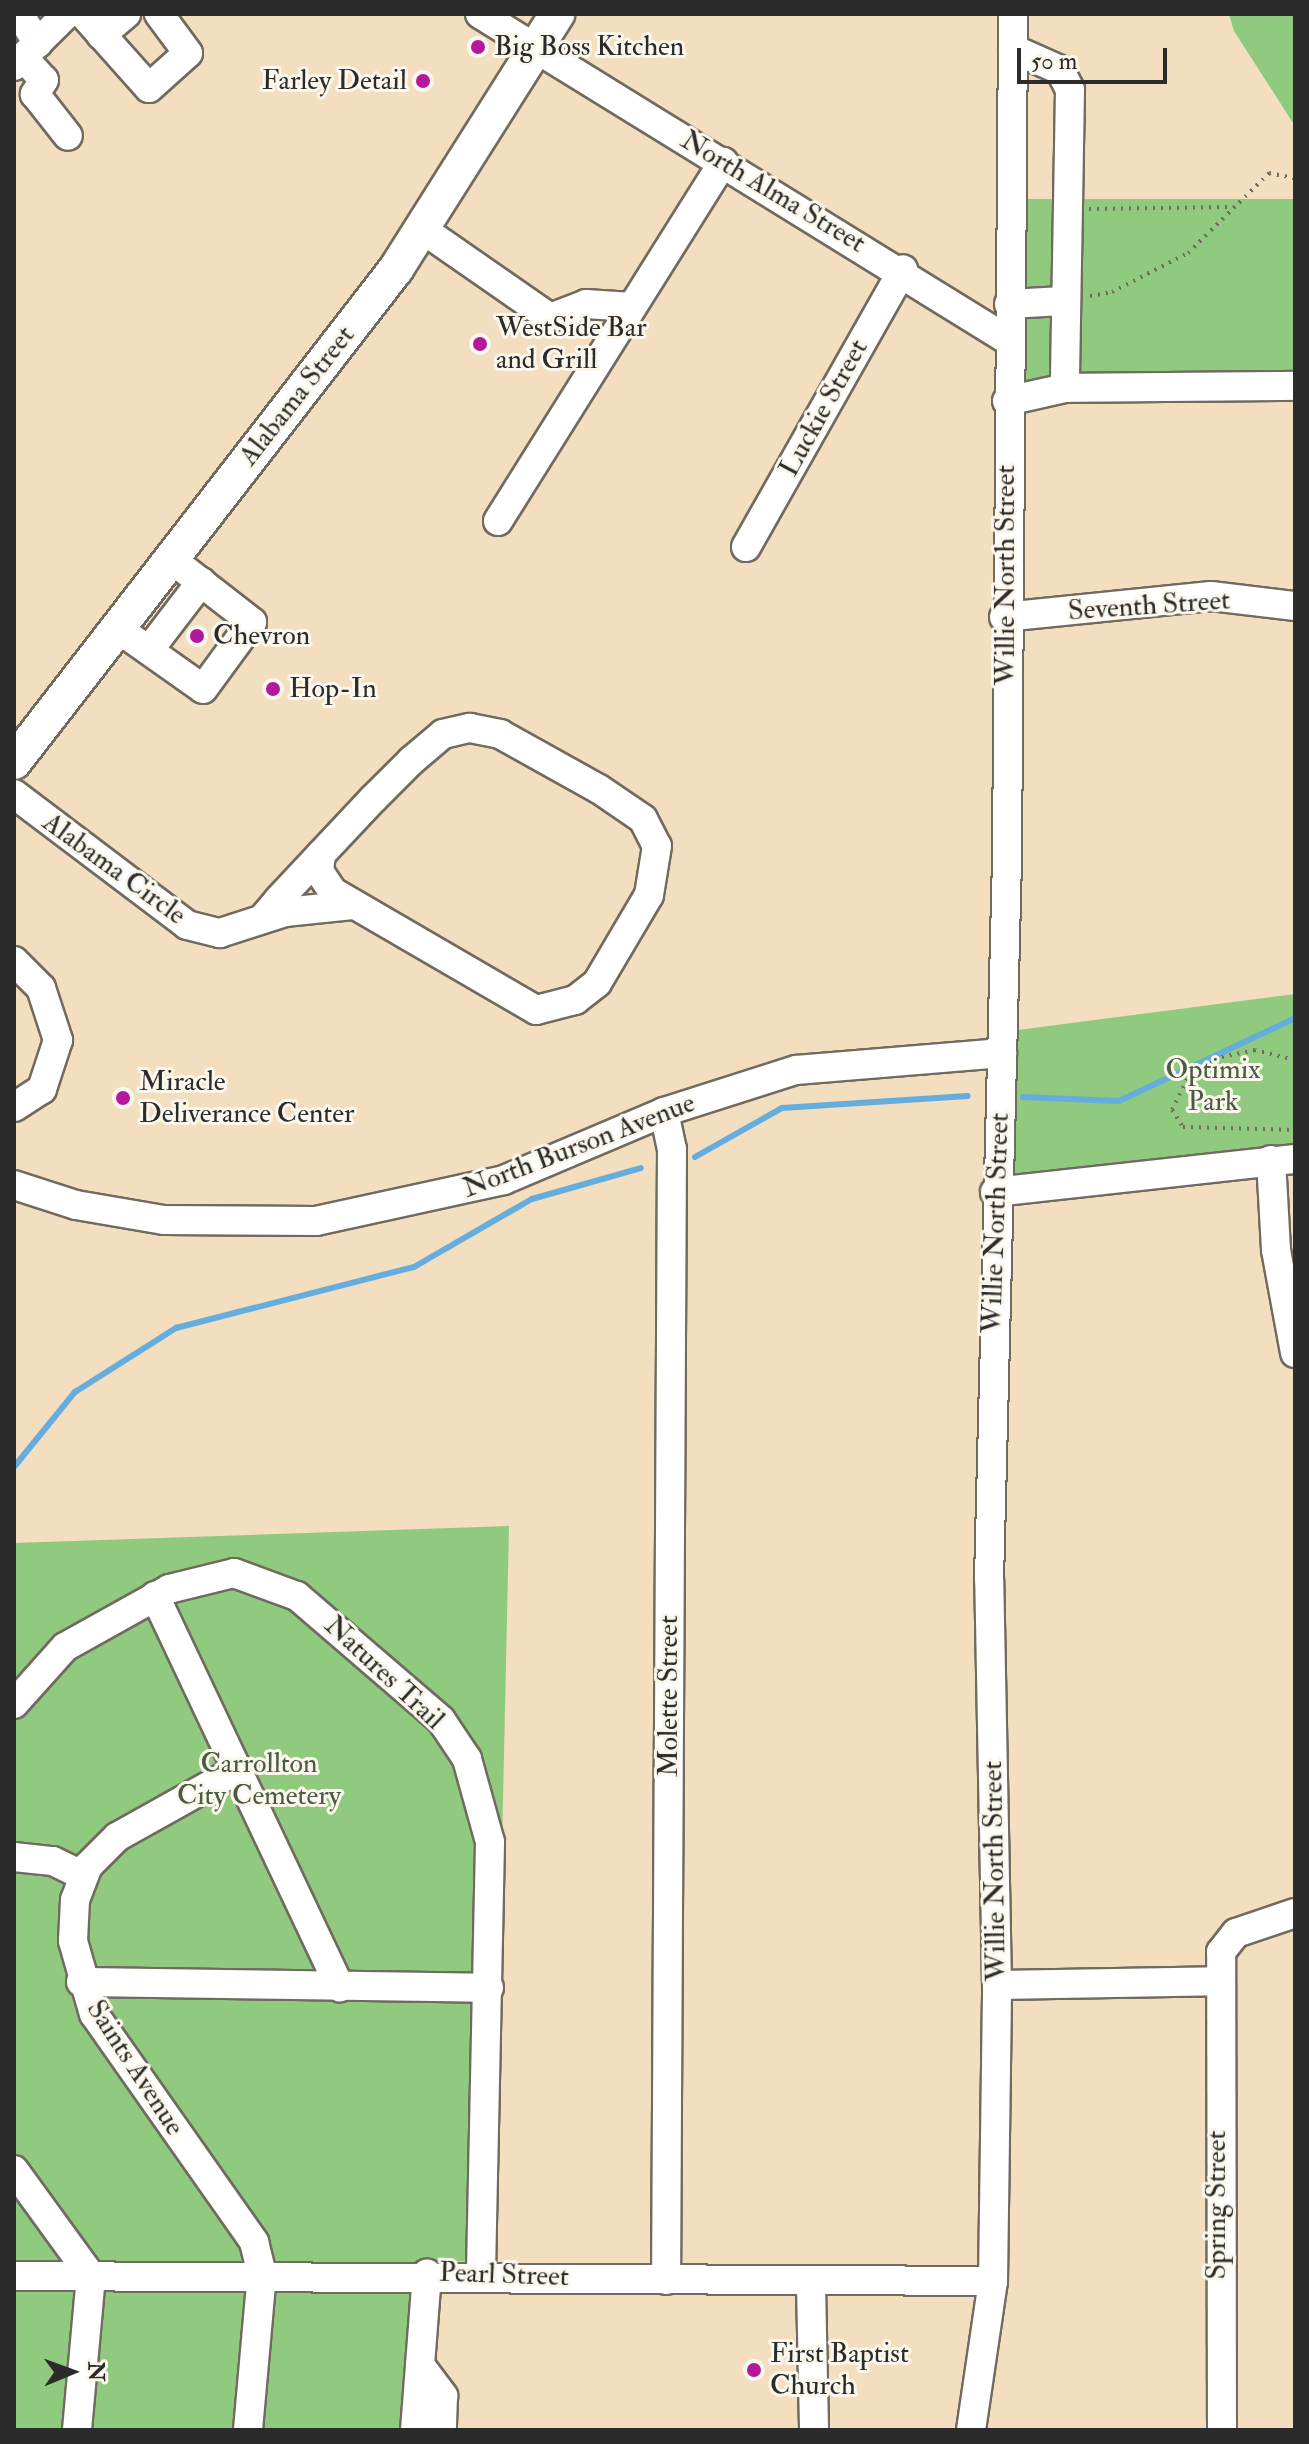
<!DOCTYPE html>
<html>
<head>
<meta charset="utf-8">
<style>
	body { margin:0 }
	#map { position:relative; width:1309px; height:2444px; overflow:hidden; background:#f3dec0; font-family:"IM FELL Double Pica",serif }
	div>[style] { position:absolute }
	[style*='--x'] { left:calc(var(--x)*1px); top:calc(var(--y)*1px); width:calc(var(--w)*1px); rotate:calc(var(--a)*1deg) }
	.green>* { inset:0; background:#8fca7e; transform-origin:0 0 }
	.stream>* { height:6px; margin:-3px; padding:0 3px; transform-origin:3px; border-radius:3px; background:#65addc }
	.path>* { height:4px; margin-top:-2px; transform-origin:0; background:repeating-linear-gradient(90deg,#716a5f 0 2px,transparent 0 8px) }
	.roads { filter:drop-shadow(2px 0 #716a5f) drop-shadow(-2px 0 #716a5f) drop-shadow(0 2px #716a5f) drop-shadow(0 -2px #716a5f) }
	.minor>* { height:28px; margin:-14px; padding:0 14px; transform-origin:14px; border-radius:14px; background:#fff }
	.major>* { height:34px; margin:-17px; padding:0 17px; transform-origin:17px; border-radius:17px; background:#fff }
	.dots>* { width:22px; height:22px; translate:-50% -50%; box-sizing:border-box; border:4px solid #fbf7ec; border-radius:50% }
	span { translate:-50% -50%; white-space:nowrap; text-align:center; line-height:1.15; -webkit-text-stroke:6px #fbf7ec; paint-order:stroke }
	.poi-label { font-size:28px; color:#2b2b2b }
	.left { translate:0 -50%; text-align:left }
	.right { translate:-100% -50%; text-align:right }
	.street-label { font-size:28px; color:#2b2b2b }
	.park-label { font-size:28px; color:#495b44 }
	.frame { position:absolute; inset:0; border:16px solid #2b2b2b; pointer-events:none }
	.north { position:absolute; left:32px; top:2332px; width:80px; height:80px; -webkit-text-stroke:6px #fbf7ec; paint-order:stroke; rotate:89deg; font-size:22px; font-weight:700; line-height:32px; text-align:center; color:#2b2b2b }
	.north::after { content:''; display:block; margin:auto; width:28px; height:36px; background:#2b2b2b; clip-path:polygon(50% 0,100% 100%,50% 72%,0 100%) }
	.scale { position:absolute; left:1017px; top:48px; width:150px; height:36px; box-sizing:border-box; border:4px solid #2b2b2b; border-top:0; padding-left:10px; font-size:24px; line-height:28px; white-space:nowrap; color:#2b2b2b; -webkit-text-stroke:6px #fbf7ec; paint-order:stroke }
</style>
</head>
<body>
<div id="map">
	<div class="green">
		<div style="clip-path:polygon(1229px 14px,1295px 14px,1295px 126px,1234px 31px)"></div>
		<div style="left:1295px;top:199px;width:195px;height:283px;rotate:90deg"></div>
		<div style="clip-path:polygon(1295px 994px,1295px 1159px,995px 1192px,1002px 1032px)"></div>
		<div style="clip-path:polygon(509px 1526px,493px 2260px,419px 2263px,406px 2430px,14px 2430px,14px 1543px)"></div>
	</div>
	<div class="stream">
		<div style="--x:1023;--y:1097;--w:96;--a:2.4"></div>
		<div style="--x:1119;--y:1101;--w:195;--a:-25.2"></div>
		<div style="--x:695;--y:1157;--w:100;--a:-29.4"></div>
		<div style="--x:782;--y:1108;--w:186;--a:-3.7"></div>
		<div style="--x:14;--y:1467;--w:97;--a:-50.9"></div>
		<div style="--x:75;--y:1392;--w:120;--a:-32.4"></div>
		<div style="--x:176;--y:1328;--w:246;--a:-14.4"></div>
		<div style="--x:414;--y:1267;--w:136;--a:-30"></div>
		<div style="--x:532;--y:1199;--w:113;--a:-15.9"></div>
	</div>
	<div class="path">
		<div style="--x:1089;--y:209;--w:141;--a:-0.8"></div>
		<div style="--x:1090;--y:296;--w:22;--a:-10"></div>
		<div style="--x:1112;--y:292;--w:85;--a:-27.2"></div>
		<div style="--x:1188;--y:253;--w:114;--a:-44.6"></div>
		<div style="--x:1269;--y:173;--w:26;--a:11"></div>
		<div style="--x:1295;--y:1060;--w:41;--a:-166"></div>
		<div style="--x:1255;--y:1050;--w:38;--a:168"></div>
		<div style="--x:1218;--y:1058;--w:37;--a:146"></div>
		<div style="--x:1187;--y:1079;--w:34;--a:116"></div>
		<div style="--x:1172;--y:1110;--w:20;--a:57"></div>
		<div style="--x:1183;--y:1127;--w:112;--a:1.5"></div>
	</div>
	<div class="roads">
		<div class="minor">
			<div style="--x:19;--y:14;--w:35;--a:57"></div>
			<div style="--x:83;--y:14;--w:99;--a:48.3"></div>
			<div style="--x:149;--y:88;--w:52;--a:-41.9"></div>
			<div style="--x:188;--y:53;--w:49;--a:-126.6"></div>
			<div style="--x:480;--y:14;--w:621;--a:31.69"></div>
			<div style="--x:101;--y:35;--w:33;--a:-40"></div>
			<div style="--x:1013;--y:49;--w:51;--a:24.1"></div>
			<div style="--x:1060;--y:70;--w:22;--a:63"></div>
			<div style="--x:1070;--y:90;--w:298;--a:91"></div>
			<div style="--x:1065;--y:388;--w:230;--a:-0.5"></div>
			<div style="--x:23;--y:57;--w:31;--a:48"></div>
			<div style="--x:44;--y:80;--w:17;--a:123"></div>
			<div style="--x:35;--y:94;--w:53;--a:51.8"></div>
			<div style="--x:14;--y:66;--w:74;--a:-44.5"></div>
			<div style="--x:422;--y:229;--w:156;--a:34.8"></div>
			<div style="--x:550;--y:318;--w:39;--a:-21"></div>
			<div style="--x:586;--y:304;--w:46;--a:3.7"></div>
			<div style="--x:1009;--y:304;--w:54;--a:-3.2"></div>
			<div style="--x:1007;--y:401;--w:59;--a:-12.6"></div>
			<div style="--x:498;--y:521;--w:424;--a:-57.9"></div>
			<div style="--x:746;--y:547;--w:319;--a:-60.5"></div>
			<div style="--x:1004;--y:617;--w:208;--a:-5.8"></div>
			<div style="--x:1211;--y:596;--w:85;--a:6.8"></div>
			<div style="--x:117;--y:628;--w:105;--a:35.3"></div>
			<div style="--x:203;--y:689;--w:83;--a:-53.8"></div>
			<div style="--x:252;--y:622;--w:103;--a:-142.1"></div>
			<div style="--x:149;--y:650;--w:86;--a:-52.6"></div>
			<div style="--x:14;--y:794;--w:217;--a:37.1"></div>
			<div style="--x:187;--y:925;--w:34;--a:14"></div>
			<div style="--x:220;--y:933;--w:68;--a:-17.9"></div>
			<div style="--x:285;--y:912;--w:68;--a:-5.9"></div>
			<div style="--x:264;--y:917;--w:23;--a:-50"></div>
			<div style="--x:279;--y:899;--w:137;--a:-46.8"></div>
			<div style="--x:373;--y:799;--w:54;--a:-45"></div>
			<div style="--x:411;--y:761;--w:42;--a:-40.2"></div>
			<div style="--x:443;--y:734;--w:28;--a:-13"></div>
			<div style="--x:470;--y:728;--w:31;--a:11"></div>
			<div style="--x:500;--y:734;--w:113;--a:29.1"></div>
			<div style="--x:599;--y:789;--w:53;--a:34.3"></div>
			<div style="--x:643;--y:819;--w:30;--a:63"></div>
			<div style="--x:657;--y:846;--w:50;--a:99.3"></div>
			<div style="--x:649;--y:895;--w:102;--a:120.6"></div>
			<div style="--x:597;--y:983;--w:28;--a:142"></div>
			<div style="--x:575;--y:1000;--w:40;--a:165.6"></div>
			<div style="--x:536;--y:1010;--w:235;--a:-149.8"></div>
			<div style="--x:333;--y:892;--w:25;--a:-124"></div>
			<div style="--x:319;--y:871;--w:17;--a:-83"></div>
			<div style="--x:14;--y:961;--w:38;--a:45"></div>
			<div style="--x:41;--y:988;--w:55;--a:71.9"></div>
			<div style="--x:58;--y:1040;--w:52;--a:108.1"></div>
			<div style="--x:42;--y:1089;--w:33;--a:147"></div>
			<div style="--x:664;--y:1112;--w:38;--a:78"></div>
			<div style="--x:672;--y:1149;--w:1131;--a:90.3"></div>
			<div style="--x:1271;--y:1160;--w:90;--a:86.8"></div>
			<div style="--x:1276;--y:1250;--w:105;--a:79.5"></div>
			<div style="--x:14;--y:1185;--w:65;--a:17.9"></div>
			<div style="--x:76;--y:1205;--w:89;--a:9.7"></div>
			<div style="--x:164;--y:1220;--w:152;--a:0.4"></div>
			<div style="--x:316;--y:1221;--w:192;--a:-12.3"></div>
			<div style="--x:504;--y:1180;--w:174;--a:-23"></div>
			<div style="--x:664;--y:1112;--w:139;--a:-17.7"></div>
			<div style="--x:796;--y:1070;--w:207;--a:-4.7"></div>
			<div style="--x:995;--y:1192;--w:302;--a:-6.3"></div>
			<div style="--x:155;--y:1596;--w:433;--a:64.7"></div>
			<div style="--x:14;--y:1704;--w:76;--a:-48.2"></div>
			<div style="--x:65;--y:1647;--w:119;--a:-29.1"></div>
			<div style="--x:169;--y:1589;--w:67;--a:-13.8"></div>
			<div style="--x:234;--y:1573;--w:67;--a:20.1"></div>
			<div style="--x:297;--y:1596;--w:190;--a:40.7"></div>
			<div style="--x:441;--y:1720;--w:47;--a:56.3"></div>
			<div style="--x:467;--y:1759;--w:86;--a:74.5"></div>
			<div style="--x:490;--y:1842;--w:432;--a:91.2"></div>
			<div style="--x:237;--y:1770;--w:137;--a:150.8"></div>
			<div style="--x:117;--y:1837;--w:41;--a:135"></div>
			<div style="--x:88;--y:1866;--w:36;--a:111"></div>
			<div style="--x:75;--y:1900;--w:41;--a:92.8"></div>
			<div style="--x:73;--y:1941;--w:76;--a:74"></div>
			<div style="--x:94;--y:2014;--w:279;--a:54.9"></div>
			<div style="--x:254;--y:2242;--w:32;--a:76"></div>
			<div style="--x:262;--y:2273;--w:158;--a:95.1"></div>
			<div style="--x:14;--y:1857;--w:39;--a:6"></div>
			<div style="--x:53;--y:1861;--w:34;--a:26"></div>
			<div style="--x:81;--y:1982;--w:408;--a:0.8"></div>
			<div style="--x:997;--y:1985;--w:221;--a:-1"></div>
			<div style="--x:14;--y:2170;--w:131;--a:54"></div>
			<div style="--x:91;--y:2276;--w:155;--a:95.2"></div>
			<div style="--x:14;--y:2276;--w:979;--a:0.29"></div>
			<div style="--x:811;--y:2285;--w:145;--a:88.8"></div>
			<div style="--x:420;--y:2365;--w:39;--a:53"></div>
			<div style="--x:443;--y:2396;--w:34;--a:92"></div>
			<div style="--x:415;--y:2430;--w:157;--a:-85.6"></div>
			<div style="--x:971;--y:2430;--w:151;--a:-81.6"></div>
			<div style="--x:993;--y:2281;--w:296;--a:-89.2"></div>
			<div style="--x:997;--y:1985;--w:405;--a:-91.1"></div>
			<div style="--x:989;--y:1580;--w:719;--a:-88.57"></div>
			<div style="--x:1007;--y:861;--w:847;--a:-89.59"></div>
			<div style="--x:1222;--y:2430;--w:478;--a:-90.1"></div>
			<div style="--x:1221;--y:1952;--w:24;--a:-52"></div>
			<div style="--x:1236;--y:1933;--w:62;--a:-18.7"></div>
		</div>
		<div class="major">
			<div style="--x:14;--y:762;--w:624;--a:-52.23"></div>
			<div style="--x:396;--y:269;--w:302;--a:-57.7"></div>
		</div>
	</div>
	<div class="dots">
		<div style="left:478px;top:47px;background:#b5179e"></div>
		<div style="left:423px;top:81px;background:#b5179e"></div>
		<div style="left:480px;top:344px;background:#b5179e"></div>
		<div style="left:197px;top:636px;background:#b5179e"></div>
		<div style="left:273px;top:689px;background:#b5179e"></div>
		<div style="left:123px;top:1098px;background:#b5179e"></div>
		<div style="left:754px;top:2370px;background:#b5179e"></div>
	</div>
	<div class="poi-label">
		<span class="left" style="left:494px;top:47px">Big Boss Kitchen</span>
		<span class="right" style="left:407px;top:81px">Farley Detail</span>
		<span class="left" style="left:496px;top:344px">WestSide Bar<br>and Grill</span>
		<span class="left" style="left:213px;top:636px">Chevron</span>
		<span class="left" style="left:289px;top:689px">Hop-In</span>
		<span class="left" style="left:139px;top:1098px">Miracle<br>Deliverance Center</span>
		<span class="left" style="left:770px;top:2370px">First Baptist<br>Church</span>
	</div>
	<div class="street-label">
		<span style="left:773px;top:192px;rotate:31deg">North Alma Street</span>
		<span style="left:297px;top:396px;rotate:-52deg">Alabama Street</span>
		<span style="left:824px;top:408px;rotate:-61deg">Luckie Street</span>
		<span style="left:1006px;top:575px;rotate:-90deg">Willie North Street</span>
		<span style="left:1149px;top:606px;rotate:-4deg">Seventh Street</span>
		<span style="left:114px;top:869px;rotate:36deg">Alabama Circle</span>
		<span style="left:579px;top:1146px;rotate:-21deg">North Burson Avenue</span>
		<span style="left:996px;top:1223px;rotate:-88deg">Willie North Street</span>
		<span style="left:384px;top:1673px;rotate:43deg">Natures Trail</span>
		<span style="left:669px;top:1696px;rotate:-90deg">Molette Street</span>
		<span style="left:995px;top:1871px;rotate:-91deg">Willie North Street</span>
		<span style="left:135px;top:2068px;rotate:57deg">Saints Avenue</span>
		<span style="left:1217px;top:2205px;rotate:-90deg">Spring Street</span>
		<span style="left:504px;top:2275px;rotate:2deg">Pearl Street</span>
	</div>
	<div class="park-label">
		<span style="left:1213px;top:1086px">Optimix<br>Park</span>
		<span style="left:259px;top:1780px">Carrollton<br>City Cemetery</span>
	</div>
	<div class="frame"></div>
	<div class="north">N</div>
	<div class="scale">50 m</div>
</div>
</body>
</html>
